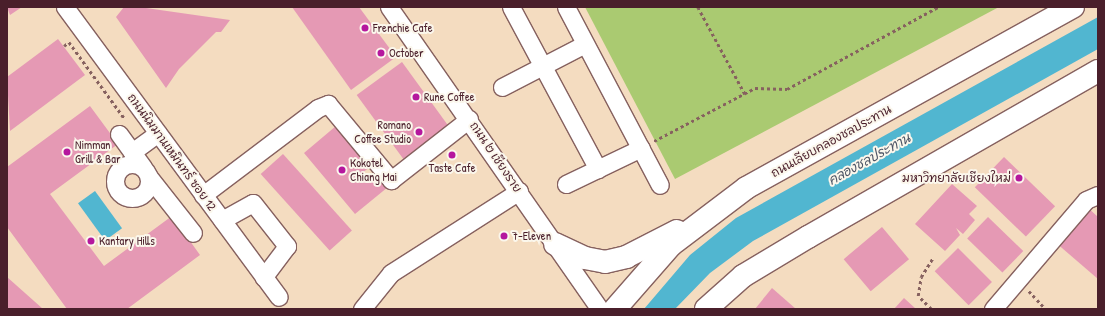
<!DOCTYPE html>
<html>
<head>
<meta charset="utf-8">
<style>
	body { margin:0 }
	#map { position:relative; width:1105px; height:316px; overflow:hidden; background:#f4dcc0; font-family:"Patrick Hand","Playpen Sans Thai",sans-serif }
	div>[style] { position:absolute }
	[style*='--x'] { left:calc(var(--x)*1px); top:calc(var(--y)*1px); width:calc(var(--w)*1px); rotate:calc(var(--a)*1deg) }
	.green>* { inset:0; background:#aaca71 }
	.water>* { inset:0; background:#51b6d0; transform-origin:0 0 }
	.building>* { inset:0; background:#e599b4; transform-origin:0 0 }
	.path>* { height:2.5px; margin-top:-1.25px; transform-origin:0; background:repeating-linear-gradient(90deg,#86615f 0 3px,transparent 0 6px) }
	.roads { filter:drop-shadow(1px 0 #86615f) drop-shadow(-1px 0 #86615f) drop-shadow(0 1px #86615f) drop-shadow(0 -1px #86615f) }
	.minor>* { height:17px; margin:-8.5px; padding:0 8.5px; transform-origin:8.5px; border-radius:8.5px; background:#fff }
	.minor>.ring { margin:-8.5px; padding:0; box-sizing:content-box; background:none; border:17px solid #fff; border-radius:50% }
	.major>* { height:22px; margin:-11px; padding:0 11px; transform-origin:11px; border-radius:11px; background:#fff }
	.dots>* { width:11px; height:11px; translate:-50% -50%; box-sizing:border-box; border:2px solid #fbf7ec; border-radius:50% }
	span { translate:-50% -50%; white-space:nowrap; text-align:center; line-height:1.15; -webkit-text-stroke:4px #fbf7ec; paint-order:stroke }
	.poi-label { font-size:12px; color:#4a1f2b }
	.left { translate:0 -50%; text-align:left }
	.right { translate:-100% -50%; text-align:right }
	.street-label { font-size:12px; color:#4a1f2b }
	.water-label { font-size:13px; color:#4c5465; font-style:italic }
	.frame { position:absolute; inset:0; border:8px solid #4a1f2b; pointer-events:none }
</style>
</head>
<body>
<div id="map">
	<div class="green">
		<div style="clip-path:polygon(585px 7px,999px 7px,675px 179px)"></div>
	</div>
	<div class="water">
		<div style="clip-path:polygon(1098px 17px,1098px 49px,753px 241px,710px 273px,675px 309px,644px 309px,690px 255px,736px 218px)"></div>
		<div style="left:95px;top:191px;width:46px;height:21px;rotate:54deg"></div>
	</div>
	<div class="building">
		<div style="clip-path:polygon(7px 7px,22px 7px,10px 15px)"></div>
		<div style="clip-path:polygon(124px 7px,139px 7px,230px 20px,221px 32px,216px 32px,179px 69px,166px 88px,116px 17px)"></div>
		<div style="clip-path:polygon(292px 7px,359px 7px,396px 57px,351px 90px)"></div>
		<div style="clip-path:polygon(58px 39px,85px 75px,10px 131px,7px 77px)"></div>
		<div style="left:402px;top:62px;width:84px;height:56px;rotate:54deg"></div>
		<div style="clip-path:polygon(90px 106px,118px 144px,50px 194px,104px 266px,172px 216px,200px 255px,127px 309px,67px 309px,7px 227px,7px 167px)"></div>
		<div style="clip-path:polygon(336px 126px,370px 167px,362px 173px,368px 179px,376px 173px,388px 187px,355px 214px,304px 153px)"></div>
		<div style="left:283px;top:154px;width:103px;height:30px;rotate:48deg"></div>
		<div style="left:1004px;top:157px;width:71px;height:42px;rotate:44deg"></div>
		<div style="clip-path:polygon(952px 184px,977px 206px,969px 214px,975px 220px,963px 234px,956px 228px,960px 235px,945px 251px,915px 224px)"></div>
		<div style="clip-path:polygon(1086px 206px,1098px 217px,1098px 279px,1055px 242px)"></div>
		<div style="left:988px;top:217px;width:49px;height:30px;rotate:44deg"></div>
		<div style="left:882px;top:227px;width:42px;height:50px;rotate:50deg"></div>
		<div style="left:958px;top:248px;width:48px;height:33px;rotate:45deg"></div>
		<div style="clip-path:polygon(7px 277px,43px 309px,7px 309px)"></div>
		<div style="clip-path:polygon(772px 288px,796px 309px,755px 309px)"></div>
		<div style="clip-path:polygon(904px 298px,916px 309px,894px 309px)"></div>
	</div>
	<div class="path">
		<div style="--x:698;--y:7;--w:99;--a:61.6"></div>
		<div style="--x:64;--y:46;--w:6;--a:-39"></div>
		<div style="--x:69;--y:42;--w:95;--a:54"></div>
		<div style="--x:654;--y:141;--w:114;--a:-27.7"></div>
		<div style="--x:755;--y:88;--w:32;--a:2"></div>
		<div style="--x:787;--y:89;--w:172;--a:-28.5"></div>
		<div style="--x:1029;--y:291;--w:25;--a:47"></div>
		<div style="--x:931;--y:309;--w:18;--a:-135"></div>
		<div style="--x:918;--y:296;--w:19;--a:-81"></div>
		<div style="--x:921;--y:277;--w:22;--a:-58"></div>
	</div>
	<div class="roads">
		<div class="minor">
			<div style="--x:65;--y:7;--w:360;--a:53.6"></div>
			<div style="--x:389;--y:7;--w:368;--a:55.1"></div>
			<div style="--x:511;--y:7;--w:184;--a:61.8"></div>
			<div style="--x:566;--y:7;--w:201;--a:62.2"></div>
			<div style="--x:502;--y:87;--w:93;--a:-27.4"></div>
			<div style="--x:119;--y:134;--w:41;--a:54"></div>
			<div style="--x:132;--y:152;--w:32;--a:-36"></div>
			<div class="ring" style="left:115px;top:164px;width:17px;height:17px"></div>
			<div style="--x:149;--y:177;--w:71;--a:51.8"></div>
			<div style="--x:566;--y:184;--w:83;--a:-25.6"></div>
			<div style="--x:203;--y:195;--w:144;--a:-37.1"></div>
			<div style="--x:318;--y:108;--w:11;--a:-22"></div>
			<div style="--x:328;--y:104;--w:99;--a:50.3"></div>
			<div style="--x:391;--y:180;--w:99;--a:-38"></div>
			<div style="--x:222;--y:220;--w:35;--a:-29"></div>
			<div style="--x:253;--y:203;--w:55;--a:51.7"></div>
			<div style="--x:287;--y:246;--w:39;--a:127"></div>
			<div style="--x:362;--y:309;--w:46;--a:-51.1"></div>
			<div style="--x:391;--y:273;--w:152;--a:-32.6"></div>
			<div style="--x:993;--y:309;--w:143;--a:-49.5"></div>
			<div style="--x:1086;--y:200;--w:13;--a:-23"></div>
		</div>
		<div class="major">
			<div style="--x:555;--y:244;--w:33;--a:25"></div>
			<div style="--x:585;--y:258;--w:20;--a:11"></div>
			<div style="--x:605;--y:262;--w:22;--a:-13"></div>
			<div style="--x:626;--y:257;--w:57;--a:-27"></div>
			<div style="--x:615;--y:309;--w:85;--a:-48.8"></div>
			<div style="--x:671;--y:245;--w:94;--a:-37.2"></div>
			<div style="--x:746;--y:188;--w:374;--a:-29"></div>
			<div style="--x:706;--y:309;--w:50;--a:-41.7"></div>
			<div style="--x:743;--y:276;--w:76;--a:-31"></div>
			<div style="--x:808;--y:237;--w:334;--a:-29.8"></div>
		</div>
	</div>
	<div class="dots">
		<div style="left:365px;top:28px;background:#b5179e"></div>
		<div style="left:381px;top:53px;background:#b5179e"></div>
		<div style="left:416px;top:97px;background:#b5179e"></div>
		<div style="left:419px;top:132px;background:#b5179e"></div>
		<div style="left:67px;top:152px;background:#b5179e"></div>
		<div style="left:452px;top:155px;background:#b5179e"></div>
		<div style="left:342px;top:170px;background:#b5179e"></div>
		<div style="left:1019px;top:178px;background:#b5179e"></div>
		<div style="left:504px;top:236px;background:#b5179e"></div>
		<div style="left:91px;top:241px;background:#b5179e"></div>
	</div>
	<div class="poi-label">
		<span class="left" style="left:373px;top:28px">Frenchie Cafe</span>
		<span class="left" style="left:389px;top:53px">October</span>
		<span class="left" style="left:424px;top:97px">Rune Coffee</span>
		<span class="right" style="left:411px;top:132px">Romano<br>Coffee Studio</span>
		<span class="left" style="left:75px;top:152px">Nimman<br>Grill &amp; Bar</span>
		<span class="left" style="left:350px;top:170px">Kokotel<br>Chiang Mai</span>
		<span style="left:452px;top:168px">Taste Cafe</span>
		<span class="right" style="left:1011px;top:178px">มหาวิทยาลัยเชียงใหม่</span>
		<span class="left" style="left:512px;top:236px">7-Eleven</span>
		<span class="left" style="left:99px;top:241px">Kantary Hills</span>
	</div>
	<div class="street-label">
		<span style="left:831px;top:141px;rotate:-29deg">ถนนเลียบคลองชลประทาน</span>
		<span style="left:172px;top:152px;rotate:54deg">ถนนนิมมานเหมินทร์ ซอย 12</span>
		<span style="left:496px;top:157px;rotate:56deg">ถนน ๒ เชียงราย</span>
	</div>
	<div class="water-label">
		<span style="left:869px;top:159px;rotate:-29deg">คลองชลประทาน</span>
	</div>
	<div class="frame"></div>
</div>
</body>
</html>
